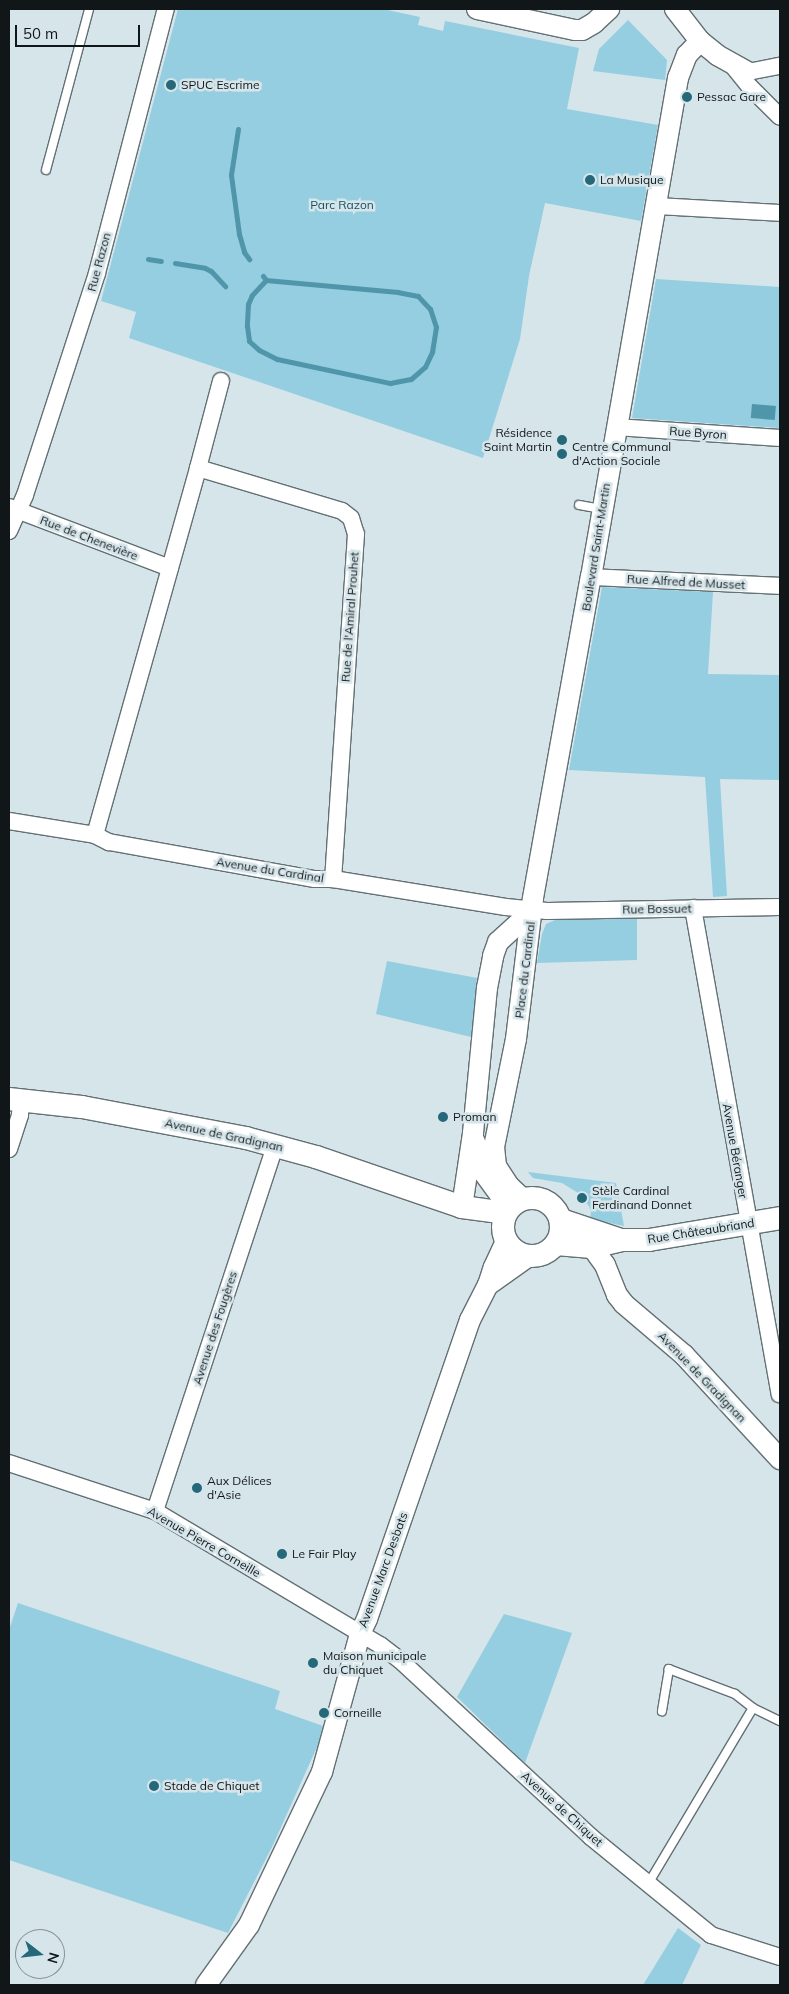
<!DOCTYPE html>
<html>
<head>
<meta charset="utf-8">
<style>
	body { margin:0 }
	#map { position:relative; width:789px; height:1994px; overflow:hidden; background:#d6e5ea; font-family:Mulish,sans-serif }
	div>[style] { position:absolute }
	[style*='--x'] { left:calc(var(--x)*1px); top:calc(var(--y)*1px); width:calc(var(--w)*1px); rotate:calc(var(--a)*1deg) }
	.green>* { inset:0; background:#95cee1 }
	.water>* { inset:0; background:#5096ab; transform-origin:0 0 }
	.stream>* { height:5px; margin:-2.5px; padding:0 2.5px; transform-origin:2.5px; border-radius:2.5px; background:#5096ab }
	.roads { filter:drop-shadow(1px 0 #637074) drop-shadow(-1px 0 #637074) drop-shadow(0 1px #637074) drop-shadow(0 -1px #637074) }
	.service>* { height:8px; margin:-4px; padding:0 4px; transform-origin:4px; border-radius:4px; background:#fff }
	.minor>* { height:16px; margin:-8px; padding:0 8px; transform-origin:8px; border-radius:8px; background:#fff }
	.tertiary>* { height:20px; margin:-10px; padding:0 10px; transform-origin:10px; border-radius:10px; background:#fff }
	.secondary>* { height:22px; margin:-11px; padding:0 11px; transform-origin:11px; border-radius:11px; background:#fff }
	.secondary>.ring { margin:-11px; padding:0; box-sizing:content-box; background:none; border:22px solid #fff; border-radius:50% }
	.dots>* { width:14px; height:14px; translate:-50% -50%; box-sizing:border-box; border:2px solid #d6e5ea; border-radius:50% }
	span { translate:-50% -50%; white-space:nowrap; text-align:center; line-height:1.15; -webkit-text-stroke:5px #d6e5ea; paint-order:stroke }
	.poi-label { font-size:12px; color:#111618 }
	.left { translate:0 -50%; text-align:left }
	.right { translate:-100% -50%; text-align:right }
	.park-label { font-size:12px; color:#144f5f }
	.street-label { font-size:12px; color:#111618 }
	.frame { position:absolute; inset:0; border:10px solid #111618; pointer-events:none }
	.north { position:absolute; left:15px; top:1929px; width:50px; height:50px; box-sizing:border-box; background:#d6e5ea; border:1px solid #879296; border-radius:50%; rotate:106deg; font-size:14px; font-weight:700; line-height:20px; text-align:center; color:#111618 }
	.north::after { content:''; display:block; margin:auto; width:18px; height:22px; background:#25687a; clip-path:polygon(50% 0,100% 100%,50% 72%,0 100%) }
	.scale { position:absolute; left:15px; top:25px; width:125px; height:22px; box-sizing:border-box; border:2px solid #111618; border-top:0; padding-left:6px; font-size:15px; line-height:18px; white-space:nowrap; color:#111618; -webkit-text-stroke:4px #d6e5ea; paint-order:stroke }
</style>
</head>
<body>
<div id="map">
	<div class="green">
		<div style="clip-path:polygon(178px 9px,383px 9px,420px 17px,418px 25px,443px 31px,445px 21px,579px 48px,567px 109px,658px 125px,641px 221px,545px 203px,529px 276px,520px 339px,483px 458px,129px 338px,136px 312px,101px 301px)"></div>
		<div style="clip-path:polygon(628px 20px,667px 60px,665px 80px,593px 71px,599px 49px)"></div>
		<div style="clip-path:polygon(656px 279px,780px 287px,780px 428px,632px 418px)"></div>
		<div style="clip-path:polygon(602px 587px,713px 592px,708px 674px,780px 675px,780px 780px,720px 779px,727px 896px,713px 897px,705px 777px,569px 770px)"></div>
		<div style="clip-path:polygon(637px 918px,637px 960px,537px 963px,542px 934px,546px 924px,555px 920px)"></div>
		<div style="clip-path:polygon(387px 961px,477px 978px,471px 1037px,376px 1014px)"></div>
		<div style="clip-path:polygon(528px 1172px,616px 1183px,624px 1226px,590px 1219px,591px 1212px,589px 1206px,578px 1193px,562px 1183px,533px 1178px)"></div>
		<div style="clip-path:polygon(18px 1603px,280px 1691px,275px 1709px,326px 1727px,273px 1845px,228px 1933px,9px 1860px,9px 1630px)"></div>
		<div style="clip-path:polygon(504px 1614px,572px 1633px,525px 1763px,457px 1697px)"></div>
		<div style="clip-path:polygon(678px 1928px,701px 1945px,682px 1985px,643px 1985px)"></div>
	</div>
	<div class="water">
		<div style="left:752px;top:404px;width:24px;height:14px;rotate:5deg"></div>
	</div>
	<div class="stream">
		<div style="--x:238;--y:129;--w:47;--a:98.7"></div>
		<div style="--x:231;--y:175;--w:60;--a:82.3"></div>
		<div style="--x:239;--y:234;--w:19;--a:74"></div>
		<div style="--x:244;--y:252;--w:9;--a:54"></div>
		<div style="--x:148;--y:259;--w:13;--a:9"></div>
		<div style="--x:175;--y:263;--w:30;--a:9"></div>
		<div style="--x:205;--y:268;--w:7;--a:27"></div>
		<div style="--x:211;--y:271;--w:21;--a:47"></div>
		<div style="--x:263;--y:276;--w:5;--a:53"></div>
		<div style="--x:266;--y:280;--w:21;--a:133"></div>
		<div style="--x:252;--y:295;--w:10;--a:114"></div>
		<div style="--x:248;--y:304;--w:22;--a:93"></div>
		<div style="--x:247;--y:326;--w:15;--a:82"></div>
		<div style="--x:249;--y:341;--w:13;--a:42"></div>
		<div style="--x:259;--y:350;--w:20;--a:27"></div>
		<div style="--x:277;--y:359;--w:116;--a:12"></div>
		<div style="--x:390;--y:383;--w:21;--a:-11"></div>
		<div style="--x:411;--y:379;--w:18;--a:-41"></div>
		<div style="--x:425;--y:367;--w:17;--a:-65"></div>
		<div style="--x:432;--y:352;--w:25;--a:-81"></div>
		<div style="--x:436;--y:327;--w:19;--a:-108"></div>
		<div style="--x:430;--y:309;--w:18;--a:-133"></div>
		<div style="--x:418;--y:296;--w:20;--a:-169"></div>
		<div style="--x:398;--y:292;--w:133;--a:-174.8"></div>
	</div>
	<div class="roads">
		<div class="service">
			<div style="--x:46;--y:170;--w:167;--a:-75"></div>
			<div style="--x:579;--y:505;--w:23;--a:10"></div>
			<div style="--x:753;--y:1708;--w:30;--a:26"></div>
			<div style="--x:648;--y:1884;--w:205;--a:-59.2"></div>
			<div style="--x:753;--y:1708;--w:23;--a:-142"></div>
			<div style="--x:735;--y:1694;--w:71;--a:-159.3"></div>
			<div style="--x:669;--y:1669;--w:43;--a:99.5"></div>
		</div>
		<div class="minor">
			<div style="--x:732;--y:65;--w:28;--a:51"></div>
			<div style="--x:750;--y:87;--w:42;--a:45"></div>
			<div style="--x:748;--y:72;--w:33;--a:-11"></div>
			<div style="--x:656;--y:206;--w:124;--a:3.2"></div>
			<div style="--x:616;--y:427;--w:164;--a:3.8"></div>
			<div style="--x:198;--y:468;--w:90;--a:-75.2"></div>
			<div style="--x:9;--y:507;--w:172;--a:20.8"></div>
			<div style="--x:9;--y:531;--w:39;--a:-66"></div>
			<div style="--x:25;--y:495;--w:233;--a:-72"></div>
			<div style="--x:97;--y:273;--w:273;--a:-75.4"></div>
			<div style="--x:591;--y:577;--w:189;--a:2.7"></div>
			<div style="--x:9;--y:821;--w:87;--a:9.2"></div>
			<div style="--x:95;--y:835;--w:16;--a:27"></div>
			<div style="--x:109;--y:842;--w:209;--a:10.2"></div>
			<div style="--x:315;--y:879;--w:18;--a:0"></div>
			<div style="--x:333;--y:879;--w:175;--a:9.2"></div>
			<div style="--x:506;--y:907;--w:41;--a:5.6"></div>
			<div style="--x:547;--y:911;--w:233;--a:-1"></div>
			<div style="--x:95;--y:835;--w:381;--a:-74.3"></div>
			<div style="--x:198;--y:468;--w:150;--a:16.6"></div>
			<div style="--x:342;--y:511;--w:11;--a:38"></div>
			<div style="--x:351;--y:518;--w:17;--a:73"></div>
			<div style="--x:356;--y:534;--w:346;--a:93.8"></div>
			<div style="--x:693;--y:908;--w:494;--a:79.9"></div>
			<div style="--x:9;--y:1149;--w:36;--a:-72"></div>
			<div style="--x:20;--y:1115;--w:15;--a:-86"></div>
			<div style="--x:9;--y:1463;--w:154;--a:18.2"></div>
			<div style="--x:155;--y:1511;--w:262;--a:30.8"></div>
			<div style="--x:380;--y:1645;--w:25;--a:37"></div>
			<div style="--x:400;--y:1660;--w:260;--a:42.8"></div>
			<div style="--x:591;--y:1837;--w:155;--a:39.2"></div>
			<div style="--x:711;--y:1935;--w:72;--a:17.7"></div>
			<div style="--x:155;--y:1511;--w:385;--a:-71.8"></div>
		</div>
		<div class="tertiary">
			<div style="--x:477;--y:9;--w:100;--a:12.1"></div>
			<div style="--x:575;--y:30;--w:7;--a:0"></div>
			<div style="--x:582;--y:30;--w:14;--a:-30"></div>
			<div style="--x:594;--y:23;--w:21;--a:-43"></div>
			<div style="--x:675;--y:9;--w:41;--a:52"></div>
			<div style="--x:700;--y:41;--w:22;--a:39"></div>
			<div style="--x:717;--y:55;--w:35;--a:29"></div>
			<div style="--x:475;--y:1142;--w:32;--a:74"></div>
			<div style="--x:484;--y:1173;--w:32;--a:54"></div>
			<div style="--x:523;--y:1199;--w:19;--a:-137"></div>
			<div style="--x:509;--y:1186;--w:24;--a:-123"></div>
			<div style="--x:496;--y:1166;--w:19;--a:-96"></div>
			<div style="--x:494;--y:1147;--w:110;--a:-78.5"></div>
			<div style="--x:516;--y:1039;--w:142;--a:-83.1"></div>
			<div style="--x:533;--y:898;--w:326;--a:-79.8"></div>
			<div style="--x:591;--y:577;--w:507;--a:-80.11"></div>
			<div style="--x:678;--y:78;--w:25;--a:-69"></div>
			<div style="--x:687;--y:55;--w:19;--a:-47"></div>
			<div style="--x:462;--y:1207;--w:75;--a:-81.5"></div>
			<div style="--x:473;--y:1133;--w:146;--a:-84.5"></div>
			<div style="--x:487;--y:988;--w:33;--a:-79"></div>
			<div style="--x:493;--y:956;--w:15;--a:-70"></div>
			<div style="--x:498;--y:942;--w:47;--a:-42.4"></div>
			<div style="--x:592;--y:1247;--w:22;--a:54"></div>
			<div style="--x:605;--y:1265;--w:32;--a:68"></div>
			<div style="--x:617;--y:1295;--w:11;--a:52"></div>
			<div style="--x:624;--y:1304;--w:79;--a:40.4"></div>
			<div style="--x:684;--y:1355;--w:142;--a:47.3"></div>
			<div style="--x:488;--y:1285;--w:50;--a:-35.3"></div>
			<div style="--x:206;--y:1985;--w:74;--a:-54.4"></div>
			<div style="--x:249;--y:1925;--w:170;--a:-64.5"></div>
			<div style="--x:322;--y:1772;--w:143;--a:-74.6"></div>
			<div style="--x:360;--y:1634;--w:17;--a:-65"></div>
			<div style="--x:367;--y:1619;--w:316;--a:-71"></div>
			<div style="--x:470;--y:1320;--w:39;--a:-63"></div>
			<div style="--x:488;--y:1285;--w:19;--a:-72"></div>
			<div style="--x:494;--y:1267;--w:29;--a:-65"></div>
		</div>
		<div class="secondary">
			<div style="--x:9;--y:1099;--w:73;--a:6.3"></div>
			<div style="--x:82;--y:1107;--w:167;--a:10.7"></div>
			<div style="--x:246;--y:1138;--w:73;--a:15.2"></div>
			<div style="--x:316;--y:1157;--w:154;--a:18.9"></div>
			<div style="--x:462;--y:1207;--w:44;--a:7.8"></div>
			<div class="ring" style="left:503px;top:1198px;width:36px;height:36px"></div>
			<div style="--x:561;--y:1220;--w:63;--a:18.4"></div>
			<div style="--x:556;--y:1244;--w:36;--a:5"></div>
			<div style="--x:592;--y:1247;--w:31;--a:-13"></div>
			<div style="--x:622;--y:1240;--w:27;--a:0"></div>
			<div style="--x:649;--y:1240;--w:133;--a:-9.5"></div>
		</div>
	</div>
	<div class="dots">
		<div style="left:171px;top:85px;background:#25687a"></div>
		<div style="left:687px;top:97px;background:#25687a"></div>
		<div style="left:590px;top:180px;background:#25687a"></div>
		<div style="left:562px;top:440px;background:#25687a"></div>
		<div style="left:562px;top:454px;background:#25687a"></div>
		<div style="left:443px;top:1117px;background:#25687a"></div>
		<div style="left:582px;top:1198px;background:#25687a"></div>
		<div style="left:197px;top:1488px;background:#25687a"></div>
		<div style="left:282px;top:1554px;background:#25687a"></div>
		<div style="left:313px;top:1663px;background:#25687a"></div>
		<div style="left:324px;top:1713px;background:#25687a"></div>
		<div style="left:154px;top:1786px;background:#25687a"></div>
	</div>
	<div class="poi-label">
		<span class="left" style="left:181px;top:85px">SPUC Escrime</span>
		<span class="left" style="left:697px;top:97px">Pessac Gare</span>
		<span class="left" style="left:600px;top:180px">La Musique</span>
		<span class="right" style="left:552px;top:440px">Résidence<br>Saint Martin</span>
		<span class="left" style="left:572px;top:454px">Centre Communal<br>d'Action Sociale</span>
		<span class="left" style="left:453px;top:1117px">Proman</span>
		<span class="left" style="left:592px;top:1198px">Stèle Cardinal<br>Ferdinand Donnet</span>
		<span class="left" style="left:207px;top:1488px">Aux Délices<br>d'Asie</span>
		<span class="left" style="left:292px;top:1554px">Le Fair Play</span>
		<span class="left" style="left:323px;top:1663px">Maison municipale<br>du Chiquet</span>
		<span class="left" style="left:334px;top:1713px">Corneille</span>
		<span class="left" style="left:164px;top:1786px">Stade de Chiquet</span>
	</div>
	<div class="park-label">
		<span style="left:342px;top:205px">Parc Razon</span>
	</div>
	<div class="street-label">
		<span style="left:99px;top:262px;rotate:-75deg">Rue Razon</span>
		<span style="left:698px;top:433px;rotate:4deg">Rue Byron</span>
		<span style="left:89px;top:538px;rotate:21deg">Rue de Chenevière</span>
		<span style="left:596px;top:547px;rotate:-81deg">Boulevard Saint-Martin</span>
		<span style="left:686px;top:582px;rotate:3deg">Rue Alfred de Musset</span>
		<span style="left:350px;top:617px;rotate:-86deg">Rue de l'Amiral Prouhet</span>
		<span style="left:270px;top:870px;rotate:9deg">Avenue du Cardinal</span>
		<span style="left:657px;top:909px;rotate:-1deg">Rue Bossuet</span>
		<span style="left:525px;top:970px;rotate:-83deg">Place du Cardinal</span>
		<span style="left:224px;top:1135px;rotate:12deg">Avenue de Gradignan</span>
		<span style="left:735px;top:1151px;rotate:80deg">Avenue Béranger</span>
		<span style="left:701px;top:1231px;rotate:-9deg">Rue Châteaubriand</span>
		<span style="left:215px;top:1328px;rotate:-72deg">Avenue des Fougères</span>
		<span style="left:702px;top:1377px;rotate:46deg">Avenue de Gradignan</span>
		<span style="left:204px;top:1542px;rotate:30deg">Avenue Pierre Corneille</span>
		<span style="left:383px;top:1570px;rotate:-70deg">Avenue Marc Desbats</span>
		<span style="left:562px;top:1809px;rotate:42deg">Avenue de Chiquet</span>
	</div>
	<div class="frame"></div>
	<div class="north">N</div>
	<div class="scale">50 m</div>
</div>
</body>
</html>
